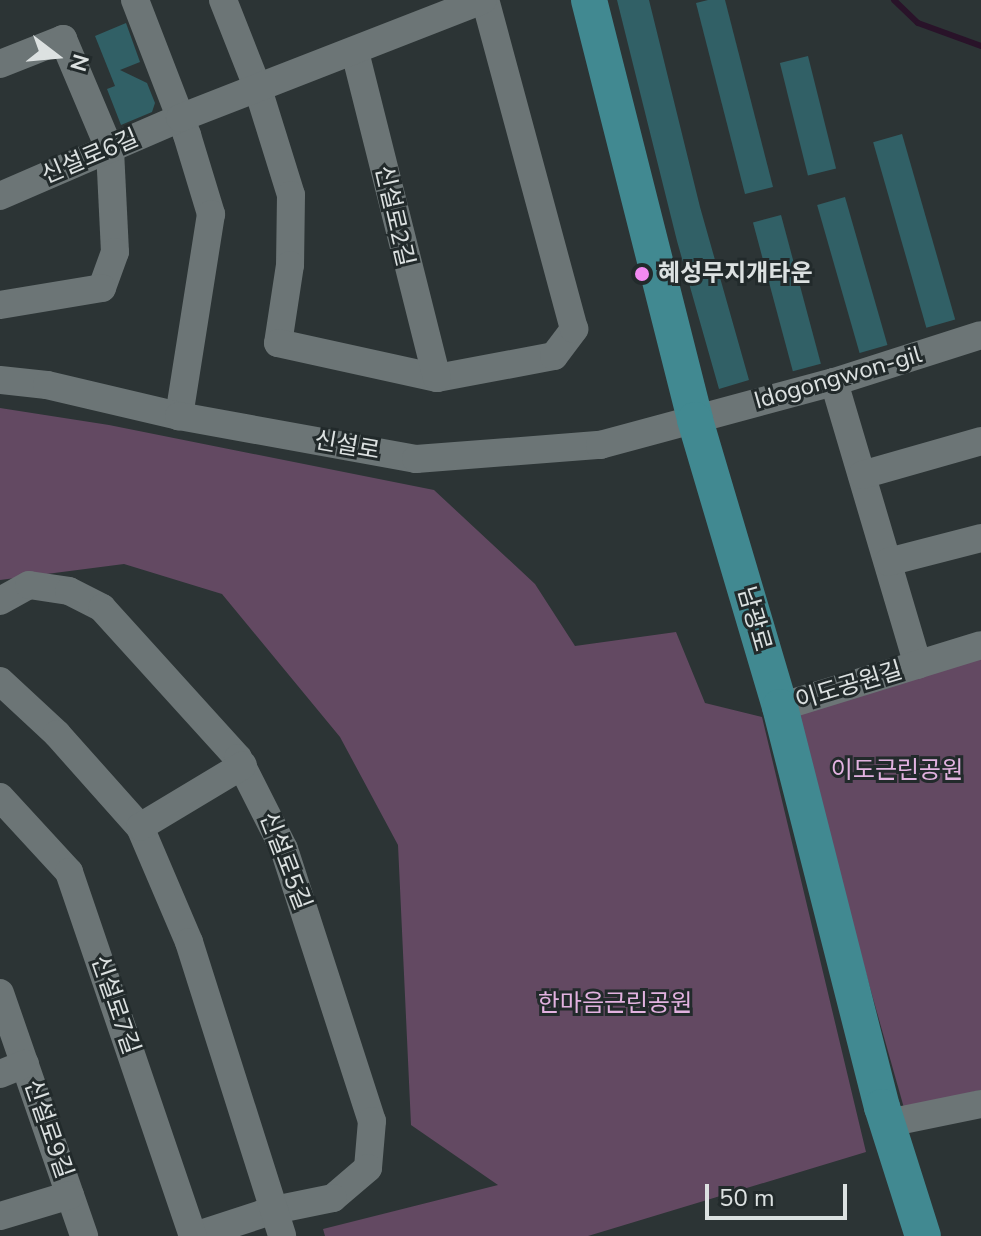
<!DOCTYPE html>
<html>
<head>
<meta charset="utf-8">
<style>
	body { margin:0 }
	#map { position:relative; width:981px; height:1236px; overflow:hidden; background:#2c3435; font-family:"Nunito Sans","Noto Sans KR",sans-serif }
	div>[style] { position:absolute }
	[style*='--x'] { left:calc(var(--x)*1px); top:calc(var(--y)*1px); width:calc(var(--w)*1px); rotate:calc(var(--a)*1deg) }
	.green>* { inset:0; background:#634962 }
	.stream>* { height:6px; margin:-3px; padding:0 3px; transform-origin:3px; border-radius:3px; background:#291329 }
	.building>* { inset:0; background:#316066; transform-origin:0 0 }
	.minor>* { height:28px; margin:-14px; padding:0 14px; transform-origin:14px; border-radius:14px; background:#6c7576 }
	.major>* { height:36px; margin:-18px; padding:0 18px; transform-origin:18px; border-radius:18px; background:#418991 }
	.dots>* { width:22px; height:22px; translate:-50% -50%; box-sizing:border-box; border:4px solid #222a2b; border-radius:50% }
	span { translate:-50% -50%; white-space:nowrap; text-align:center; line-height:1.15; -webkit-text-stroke:6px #222a2b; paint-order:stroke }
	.street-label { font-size:24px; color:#dce1e1 }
	.poi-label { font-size:24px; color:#dce1e1; font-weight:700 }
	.left { translate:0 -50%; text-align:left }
	.park-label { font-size:24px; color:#e2b2e0 }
	.north { position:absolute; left:16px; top:16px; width:80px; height:80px; -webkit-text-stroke:6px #222a2b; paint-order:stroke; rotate:106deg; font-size:22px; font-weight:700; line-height:32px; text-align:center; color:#dce1e1 }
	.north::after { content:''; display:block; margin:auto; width:28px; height:36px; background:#dce1e1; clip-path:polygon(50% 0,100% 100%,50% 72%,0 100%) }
	.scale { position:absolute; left:705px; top:1184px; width:142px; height:36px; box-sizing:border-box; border:4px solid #dce1e1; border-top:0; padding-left:10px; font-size:24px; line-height:28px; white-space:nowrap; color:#dce1e1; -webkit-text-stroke:6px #222a2b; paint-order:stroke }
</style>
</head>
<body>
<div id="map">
	<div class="green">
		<div style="clip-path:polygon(0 408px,109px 425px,434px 490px,535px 584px,575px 646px,676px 632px,705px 703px,762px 717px,866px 1152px,588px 1236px,325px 1236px,323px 1229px,498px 1185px,411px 1125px,398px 845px,340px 737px,222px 594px,124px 564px,0 580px)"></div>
		<div style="clip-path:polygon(981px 658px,981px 1090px,904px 1108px,793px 715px)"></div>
	</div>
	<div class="stream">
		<div style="--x:894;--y:0;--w:33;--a:44"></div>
		<div style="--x:918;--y:23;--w:67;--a:20.1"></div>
	</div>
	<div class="building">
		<div style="clip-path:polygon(617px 0,649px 0,700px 207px,749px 380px,719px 389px,677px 241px)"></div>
		<div style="clip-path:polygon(708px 0,725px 0,773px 187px,745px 194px,696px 3px)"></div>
		<div style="clip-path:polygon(126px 23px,140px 62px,120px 70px,147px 83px,155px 103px,152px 112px,121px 125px,107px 89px,115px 86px,95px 36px)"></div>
		<div style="left:808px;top:56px;width:116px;height:29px;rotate:76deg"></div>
		<div style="left:902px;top:134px;width:193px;height:30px;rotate:74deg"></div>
		<div style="left:845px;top:197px;width:154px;height:29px;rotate:74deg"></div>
		<div style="left:781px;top:215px;width:154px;height:29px;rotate:75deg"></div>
	</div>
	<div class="minor">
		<div style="--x:135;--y:0;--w:145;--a:68.9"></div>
		<div style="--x:187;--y:135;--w:83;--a:73.1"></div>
		<div style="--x:211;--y:214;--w:205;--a:99"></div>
		<div style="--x:223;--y:0;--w:96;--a:68.5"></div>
		<div style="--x:258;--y:89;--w:111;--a:72.7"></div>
		<div style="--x:291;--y:195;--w:70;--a:90.8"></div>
		<div style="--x:290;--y:265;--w:79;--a:98.7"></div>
		<div style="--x:278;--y:343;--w:163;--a:12.4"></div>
		<div style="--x:437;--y:378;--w:119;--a:-10.6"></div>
		<div style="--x:554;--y:356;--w:34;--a:-53"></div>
		<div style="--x:574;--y:329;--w:341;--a:-105.1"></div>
		<div style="--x:355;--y:52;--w:336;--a:75.9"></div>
		<div style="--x:0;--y:64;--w:68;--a:-21.6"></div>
		<div style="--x:63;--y:39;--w:121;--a:67.1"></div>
		<div style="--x:110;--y:150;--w:102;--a:87.2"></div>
		<div style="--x:115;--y:252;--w:38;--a:110"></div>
		<div style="--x:102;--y:288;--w:103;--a:170.5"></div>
		<div style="--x:0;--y:196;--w:196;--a:-23.4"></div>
		<div style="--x:180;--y:118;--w:325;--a:-21.3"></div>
		<div style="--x:0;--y:380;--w:47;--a:6.1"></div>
		<div style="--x:47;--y:385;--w:136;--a:13.2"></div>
		<div style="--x:179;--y:416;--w:241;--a:10.3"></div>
		<div style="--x:416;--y:459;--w:185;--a:-4.4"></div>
		<div style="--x:600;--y:445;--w:242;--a:-15.1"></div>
		<div style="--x:834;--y:382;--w:154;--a:-17.7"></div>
		<div style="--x:834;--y:382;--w:295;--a:73.5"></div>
		<div style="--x:862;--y:475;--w:124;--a:-15.9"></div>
		<div style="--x:888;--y:562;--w:96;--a:-14.5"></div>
		<div style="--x:0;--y:601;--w:33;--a:-29"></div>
		<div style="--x:29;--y:585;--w:40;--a:8.5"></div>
		<div style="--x:69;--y:591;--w:37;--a:27"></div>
		<div style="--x:102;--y:608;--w:202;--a:47.8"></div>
		<div style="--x:238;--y:758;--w:102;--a:63.2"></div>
		<div style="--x:284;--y:849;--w:286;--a:72.1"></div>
		<div style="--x:372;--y:1121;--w:47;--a:94.9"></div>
		<div style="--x:368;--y:1168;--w:46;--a:139.4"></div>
		<div style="--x:333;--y:1198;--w:60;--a:168.5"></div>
		<div style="--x:274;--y:1210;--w:83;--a:161.8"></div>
		<div style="--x:0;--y:681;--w:78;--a:42.9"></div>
		<div style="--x:57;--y:734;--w:125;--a:48.3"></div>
		<div style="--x:140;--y:827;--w:125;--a:66.9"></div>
		<div style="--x:189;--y:942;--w:308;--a:72.4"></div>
		<div style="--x:780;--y:707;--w:210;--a:-17.1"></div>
		<div style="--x:0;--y:797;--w:102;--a:47.4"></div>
		<div style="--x:69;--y:872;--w:385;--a:71.2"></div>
		<div style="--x:140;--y:827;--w:120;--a:-31"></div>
		<div style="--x:0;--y:993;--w:257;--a:70.9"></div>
		<div style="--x:0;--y:1074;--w:27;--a:-22"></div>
		<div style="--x:888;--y:1123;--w:95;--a:-11.5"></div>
		<div style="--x:0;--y:1216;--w:73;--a:-16.7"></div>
	</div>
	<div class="major">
		<div style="--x:589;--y:0;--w:433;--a:75.8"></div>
		<div style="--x:695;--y:420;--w:299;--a:73.5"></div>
		<div style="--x:780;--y:707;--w:413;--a:75.7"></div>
		<div style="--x:882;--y:1107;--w:135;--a:72.4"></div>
	</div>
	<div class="dots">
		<div style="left:642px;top:274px;background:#f38af1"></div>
	</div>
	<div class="street-label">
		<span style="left:90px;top:157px;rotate:-23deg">신설로6길</span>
		<span style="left:394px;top:216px;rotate:77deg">신설로2길</span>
		<span style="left:838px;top:378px;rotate:-16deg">Idogongwon-gil</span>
		<span style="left:347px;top:446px;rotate:10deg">신설로</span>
		<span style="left:754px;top:619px;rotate:74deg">남광로</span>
		<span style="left:849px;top:686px;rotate:-17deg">이도공원길</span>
		<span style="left:285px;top:861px;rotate:69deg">신설로5길</span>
		<span style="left:115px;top:1005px;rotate:71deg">신설로7길</span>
		<span style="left:48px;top:1129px;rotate:71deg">신설로9길</span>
	</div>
	<div class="poi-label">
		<span class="left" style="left:658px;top:274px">혜성무지개타운</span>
	</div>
	<div class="park-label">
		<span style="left:897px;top:771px">이도근린공원</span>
		<span style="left:615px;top:1004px">한마음근린공원</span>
	</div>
	<div class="north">N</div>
	<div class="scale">50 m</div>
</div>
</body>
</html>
